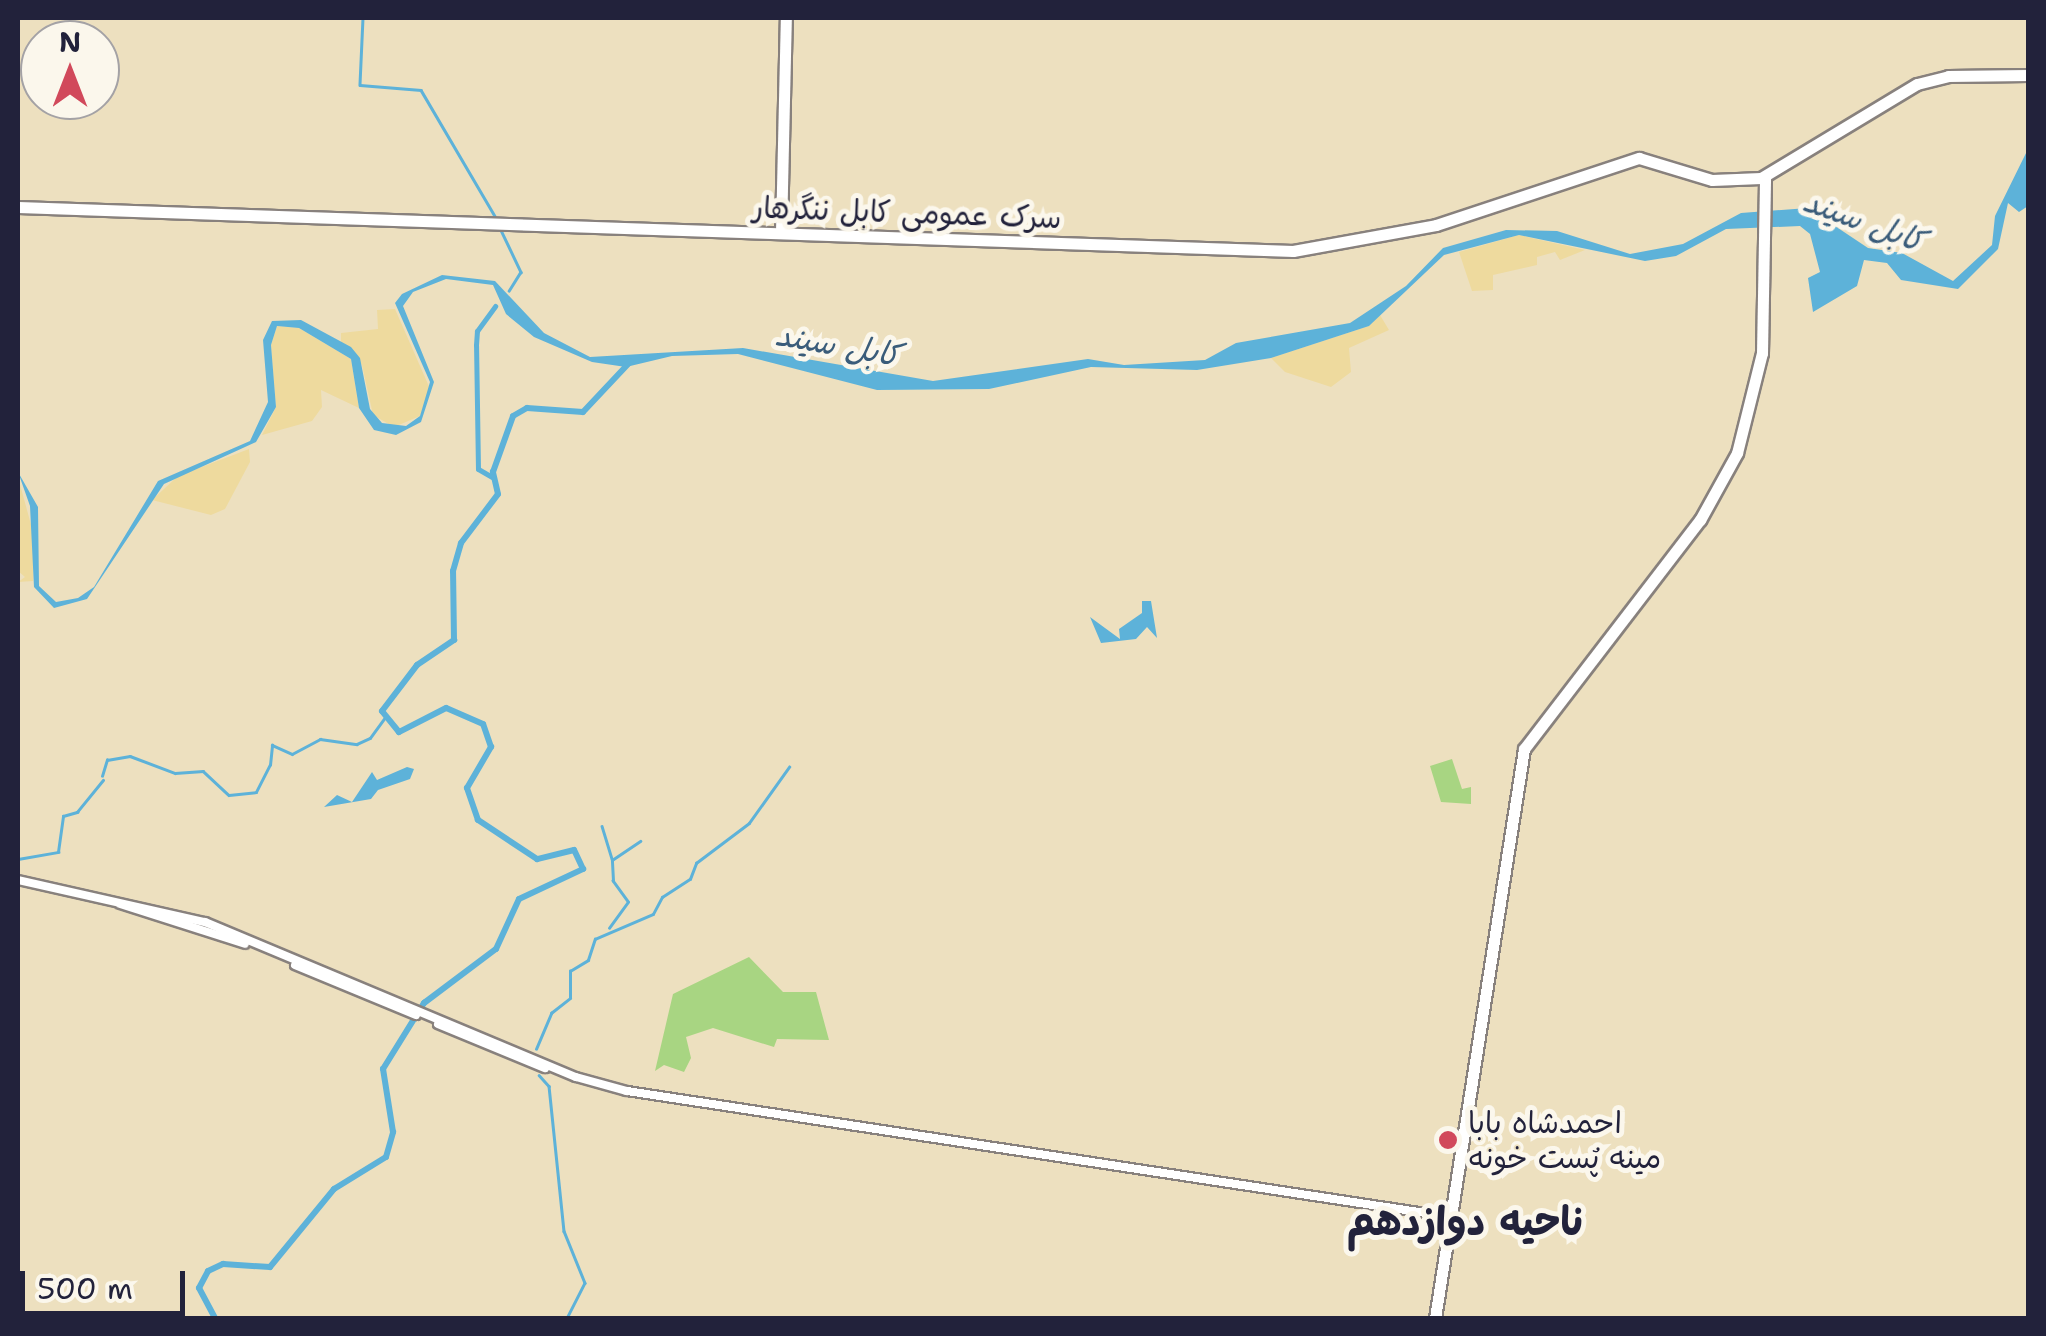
<!DOCTYPE html>
<html>
<head>
<meta charset="utf-8">
<style>
	body { margin:0 }
	#map { position:relative; width:2046px; height:1336px; overflow:hidden; background:#ede0bf; font-family:"Shantell Sans","Playpen Sans Arabic",sans-serif }
	div>[style] { position:absolute }
	[style*='--x'] { left:calc(var(--x)*1px); top:calc(var(--y)*1px); width:calc(var(--w)*1px); rotate:calc(var(--a)*1deg) }
	.green>* { inset:0; background:#a8d582 }
	.sand>* { inset:0; background:#eeda9e }
	.water>* { inset:0; background:#5db2d9 }
	.stream>* { height:2.5px; margin:-1.25px; padding:0 1.25px; transform-origin:1.25px; border-radius:1.25px; background:#5db2d9 }
	.canal>* { height:5px; margin:-2.5px; padding:0 2.5px; transform-origin:2.5px; border-radius:2.5px; background:#5db2d9 }
	.river>* { height:6px; margin:-3px; padding:0 3px; transform-origin:3px; border-radius:3px; background:#5db2d9 }
	.roads { filter:drop-shadow(2px 0 #88817d) drop-shadow(-2px 0 #88817d) drop-shadow(0 2px #88817d) drop-shadow(0 -2px #88817d) }
	.secondary>* { height:8px; margin:-4px; padding:0 4px; transform-origin:4px; border-radius:4px; background:#fff }
	.trunk>* { height:11px; margin:-5.5px; padding:0 5.5px; transform-origin:5.5px; border-radius:5.5px; background:#fff }
	.dots>* { width:28px; height:28px; translate:-50% -50%; box-sizing:border-box; border:5px solid #fbf7ec; border-radius:50% }
	span { translate:-50% -50%; white-space:nowrap; text-align:center; line-height:1.15; -webkit-text-stroke:10px #fbf7ec; paint-order:stroke }
	.street-label { font-size:30px; color:#22223b }
	.poi-label { font-size:30px; color:#22223b }
	.left { translate:0 -50%; text-align:left }
	.water-label { font-size:32px; color:#3a5c7a; font-style:italic }
	.district-label { font-size:40px; color:#22223b; font-weight:700 }
	.frame { position:absolute; inset:0; border:20px solid #22223b; pointer-events:none }
	.north { position:absolute; left:20px; top:20px; width:100px; height:100px; box-sizing:border-box; background:#fbf7ec; border:2px solid #a4a2a5; border-radius:50%; rotate:0deg; font-size:28px; font-weight:700; line-height:40px; text-align:center; color:#22223b }
	.north::after { content:''; display:block; margin:auto; width:35px; height:45px; background:#d1495b; clip-path:polygon(50% 0,100% 100%,50% 72%,0 100%) }
	.scale { position:absolute; left:20px; top:1271px; width:165px; height:45px; box-sizing:border-box; border:5px solid #22223b; border-top:0; padding-left:12px; font-size:30px; line-height:35px; white-space:nowrap; color:#22223b; -webkit-text-stroke:8px #fbf7ec; paint-order:stroke }
</style>
</head>
<body>
<div id="map">
	<div class="green">
		<div style="clip-path:polygon(1452px 759px,1462px 789px,1471px 787px,1471px 804px,1441px 802px,1430px 766px)"></div>
		<div style="clip-path:polygon(749px 957px,783px 992px,816px 992px,829px 1040px,777px 1039px,774px 1047px,713px 1028px,686px 1037px,691px 1058px,684px 1072px,664px 1065px,655px 1071px,673px 994px)"></div>
	</div>
	<div class="sand">
		<div style="clip-path:polygon(1519px 235px,1585px 250px,1560px 260px,1555px 252px,1537px 257px,1537px 265px,1493px 275px,1493px 290px,1472px 291px,1459px 252px)"></div>
		<div style="clip-path:polygon(395px 309px,431px 391px,420px 416px,394px 427px,373px 415px,362px 365px,341px 343px,341px 333px,378px 329px,377px 310px)"></div>
		<div style="clip-path:polygon(1380px 315px,1389px 330px,1349px 348px,1351px 372px,1331px 387px,1285px 372px,1271px 358px,1369px 326px)"></div>
		<div style="clip-path:polygon(277px 326px,299px 328px,351px 359px,359px 408px,321px 390px,322px 407px,312px 421px,262px 435px,276px 407px,271px 345px)"></div>
		<div style="clip-path:polygon(249px 449px,250px 462px,225px 509px,211px 515px,152px 500px,178px 476px)"></div>
		<div style="clip-path:polygon(18px 477px,33px 532px,33px 581px,18px 582px,25px 577px,18px 571px)"></div>
	</div>
	<div class="water">
		<div style="clip-path:polygon(2028px 149px,2028px 206px,2019px 212px,2008px 203px,1998px 249px,1958px 289px,1901px 280px,1887px 263px,1864px 260px,1857px 286px,1813px 312px,1808px 278px,1820px 272px,1810px 234px,1800px 226px,1726px 229px,1676px 256px,1645px 261px,1519px 235px,1444px 255px,1369px 326px,1271px 358px,1197px 370px,1091px 367px,989px 389px,877px 390px,738px 354px,672px 356px,626px 367px,592px 362px,534px 337px,506px 314px,493px 285px,446px 279px,413px 292px,403px 306px,434px 382px,421px 422px,396px 435px,374px 430px,359px 408px,351px 359px,299px 328px,277px 326px,271px 345px,276px 407px,256px 442px,164px 484px,87px 599px,54px 608px,34px 587px,30px 506px,18px 472px,38px 507px,39px 586px,56px 602px,78px 598px,94px 587px,158px 481px,250px 441px,268px 402px,263px 340px,272px 321px,301px 320px,351px 347px,360px 358px,370px 409px,382px 423px,406px 426px,420px 416px,430px 382px,395px 303px,402px 294px,442px 275px,495px 281px,544px 333px,590px 357px,743px 348px,933px 381px,1088px 359px,1124px 365px,1205px 360px,1236px 343px,1350px 323px,1406px 286px,1443px 248px,1506px 230px,1557px 231px,1630px 254px,1683px 244px,1741px 213px,1808px 208px,1868px 248px,1902px 253px,1953px 281px,1992px 245px,1995px 216px)"></div>
		<div style="clip-path:polygon(1142px 601px,1151px 601px,1157px 638px,1147px 627px,1136px 639px,1101px 643px,1090px 617px,1120px 639px,1119px 629px,1142px 613px)"></div>
		<div style="clip-path:polygon(407px 767px,414px 769px,410px 779px,378px 790px,371px 799px,324px 807px,337px 795px,352px 802px,372px 772px,377px 780px)"></div>
	</div>
	<div class="stream">
		<div style="--x:363;--y:18;--w:67;--a:92.6"></div>
		<div style="--x:360;--y:85;--w:61;--a:4.7"></div>
		<div style="--x:421;--y:90;--w:146;--a:59.6"></div>
		<div style="--x:500;--y:228;--w:49;--a:64.5"></div>
		<div style="--x:521;--y:272;--w:22;--a:122"></div>
		<div style="--x:102;--y:776;--w:17;--a:-73"></div>
		<div style="--x:107;--y:760;--w:23;--a:-10"></div>
		<div style="--x:130;--y:756;--w:48;--a:20.7"></div>
		<div style="--x:175;--y:773;--w:28;--a:-4"></div>
		<div style="--x:203;--y:771;--w:35;--a:43"></div>
		<div style="--x:229;--y:795;--w:27;--a:-6"></div>
		<div style="--x:256;--y:792;--w:30;--a:-63"></div>
		<div style="--x:270;--y:765;--w:20;--a:-84"></div>
		<div style="--x:272;--y:745;--w:22;--a:24"></div>
		<div style="--x:292;--y:754;--w:32;--a:-28"></div>
		<div style="--x:320;--y:739;--w:37;--a:8"></div>
		<div style="--x:357;--y:744;--w:14;--a:-25"></div>
		<div style="--x:370;--y:738;--w:24;--a:-54"></div>
		<div style="--x:602;--y:826;--w:34;--a:73"></div>
		<div style="--x:18;--y:859;--w:41;--a:-9.9"></div>
		<div style="--x:58;--y:852;--w:36;--a:-82"></div>
		<div style="--x:63;--y:816;--w:15;--a:-16"></div>
		<div style="--x:77;--y:812;--w:41;--a:-50.9"></div>
		<div style="--x:609;--y:928;--w:32;--a:-54"></div>
		<div style="--x:628;--y:902;--w:26;--a:-126"></div>
		<div style="--x:613;--y:881;--w:21;--a:-93"></div>
		<div style="--x:612;--y:860;--w:34;--a:-34"></div>
		<div style="--x:536;--y:1049;--w:39;--a:-67"></div>
		<div style="--x:551;--y:1013;--w:24;--a:-38"></div>
		<div style="--x:570;--y:998;--w:27;--a:-90"></div>
		<div style="--x:570;--y:971;--w:21;--a:-31"></div>
		<div style="--x:588;--y:960;--w:22;--a:-72"></div>
		<div style="--x:595;--y:939;--w:63;--a:-23.3"></div>
		<div style="--x:653;--y:914;--w:19;--a:-62"></div>
		<div style="--x:662;--y:897;--w:33;--a:-33"></div>
		<div style="--x:690;--y:879;--w:17;--a:-69"></div>
		<div style="--x:696;--y:863;--w:66;--a:-37"></div>
		<div style="--x:749;--y:823;--w:69;--a:-54.5"></div>
		<div style="--x:539;--y:1075;--w:15;--a:48"></div>
		<div style="--x:549;--y:1086;--w:146;--a:84.1"></div>
		<div style="--x:564;--y:1231;--w:56;--a:68"></div>
		<div style="--x:585;--y:1283;--w:39;--a:117"></div>
	</div>
	<div class="canal">
		<div style="--x:492;--y:477;--w:16;--a:-150"></div>
		<div style="--x:478;--y:469;--w:124;--a:-90.9"></div>
		<div style="--x:476;--y:345;--w:14;--a:-86"></div>
		<div style="--x:477;--y:331;--w:31;--a:-54"></div>
	</div>
	<div class="river">
		<div style="--x:215;--y:1318;--w:34;--a:-118"></div>
		<div style="--x:199;--y:1288;--w:19;--a:-62"></div>
		<div style="--x:208;--y:1271;--w:17;--a:-25"></div>
		<div style="--x:223;--y:1264;--w:47;--a:3.7"></div>
		<div style="--x:270;--y:1267;--w:101;--a:-50.6"></div>
		<div style="--x:334;--y:1189;--w:61;--a:-31.6"></div>
		<div style="--x:386;--y:1157;--w:26;--a:-74"></div>
		<div style="--x:393;--y:1132;--w:64;--a:-99"></div>
		<div style="--x:383;--y:1069;--w:78;--a:-58.2"></div>
		<div style="--x:424;--y:1003;--w:90;--a:-36.9"></div>
		<div style="--x:496;--y:949;--w:55;--a:-65.3"></div>
		<div style="--x:519;--y:899;--w:71;--a:-25.1"></div>
		<div style="--x:583;--y:869;--w:21;--a:-115"></div>
		<div style="--x:574;--y:850;--w:38;--a:166"></div>
		<div style="--x:537;--y:859;--w:71;--a:-146.5"></div>
		<div style="--x:478;--y:820;--w:34;--a:-109"></div>
		<div style="--x:467;--y:788;--w:48;--a:-59.7"></div>
		<div style="--x:491;--y:747;--w:24;--a:-109"></div>
		<div style="--x:483;--y:724;--w:40;--a:-156.6"></div>
		<div style="--x:446;--y:708;--w:53;--a:152.9"></div>
		<div style="--x:399;--y:732;--w:27;--a:-129"></div>
		<div style="--x:382;--y:711;--w:58;--a:-52.7"></div>
		<div style="--x:417;--y:665;--w:45;--a:-34"></div>
		<div style="--x:454;--y:640;--w:69;--a:-90.8"></div>
		<div style="--x:453;--y:571;--w:29;--a:-74"></div>
		<div style="--x:461;--y:543;--w:61;--a:-52.9"></div>
		<div style="--x:498;--y:494;--w:23;--a:-103"></div>
		<div style="--x:493;--y:472;--w:59;--a:-70.3"></div>
		<div style="--x:513;--y:416;--w:16;--a:-30"></div>
		<div style="--x:527;--y:408;--w:56;--a:4.1"></div>
		<div style="--x:583;--y:412;--w:69;--a:-46.8"></div>
	</div>
	<div class="roads">
		<div class="secondary">
			<div style="--x:18;--y:880;--w:192;--a:12.7"></div>
			<div style="--x:205;--y:922;--w:402;--a:22.7"></div>
			<div style="--x:576;--y:1077;--w:53;--a:15.4"></div>
			<div style="--x:627;--y:1091;--w:834;--a:8.69"></div>
			<div style="--x:120;--y:904;--w:131;--a:17.7"></div>
			<div style="--x:295;--y:965;--w:131;--a:22.5"></div>
			<div style="--x:438;--y:1024;--w:116;--a:22.4"></div>
		</div>
		<div class="trunk">
			<div style="--x:18;--y:207;--w:1276;--a:1.98"></div>
			<div style="--x:1293;--y:251;--w:145;--a:-10.3"></div>
			<div style="--x:1436;--y:225;--w:214;--a:-18.3"></div>
			<div style="--x:1639;--y:158;--w:76;--a:16.8"></div>
			<div style="--x:1712;--y:180;--w:49;--a:-2.3"></div>
			<div style="--x:1761;--y:178;--w:182;--a:-31.1"></div>
			<div style="--x:1917;--y:84;--w:32;--a:-14"></div>
			<div style="--x:1948;--y:76;--w:80;--a:-0.7"></div>
			<div style="--x:781;--y:232;--w:214;--a:-88.7"></div>
			<div style="--x:1435;--y:1318;--w:576;--a:-81.11"></div>
			<div style="--x:1524;--y:749;--w:289;--a:-52.5"></div>
			<div style="--x:1700;--y:520;--w:77;--a:-61.1"></div>
			<div style="--x:1737;--y:453;--w:103;--a:-76"></div>
			<div style="--x:1762;--y:353;--w:176;--a:-89"></div>
		</div>
	</div>
	<div class="dots">
		<div style="left:1448px;top:1140px;background:#d1495b"></div>
	</div>
	<div class="street-label">
		<span style="left:907px;top:213px;rotate:2deg">سرک عمومی کابل ننگرهار</span>
	</div>
	<div class="poi-label">
		<span class="left" style="left:1468px;top:1140px">احمدشاه بابا<br>مینه پُست خونه</span>
	</div>
	<div class="water-label">
		<span style="left:1864px;top:221px;rotate:20deg">کابل سيند</span>
		<span style="left:838px;top:345px;rotate:10deg">کابل سيند</span>
	</div>
	<div class="district-label">
		<span style="left:1465px;top:1221px">ناحیه دوازدهم</span>
	</div>
	<div class="frame"></div>
	<div class="north">N</div>
	<div class="scale">500 m</div>
</div>
</body>
</html>
